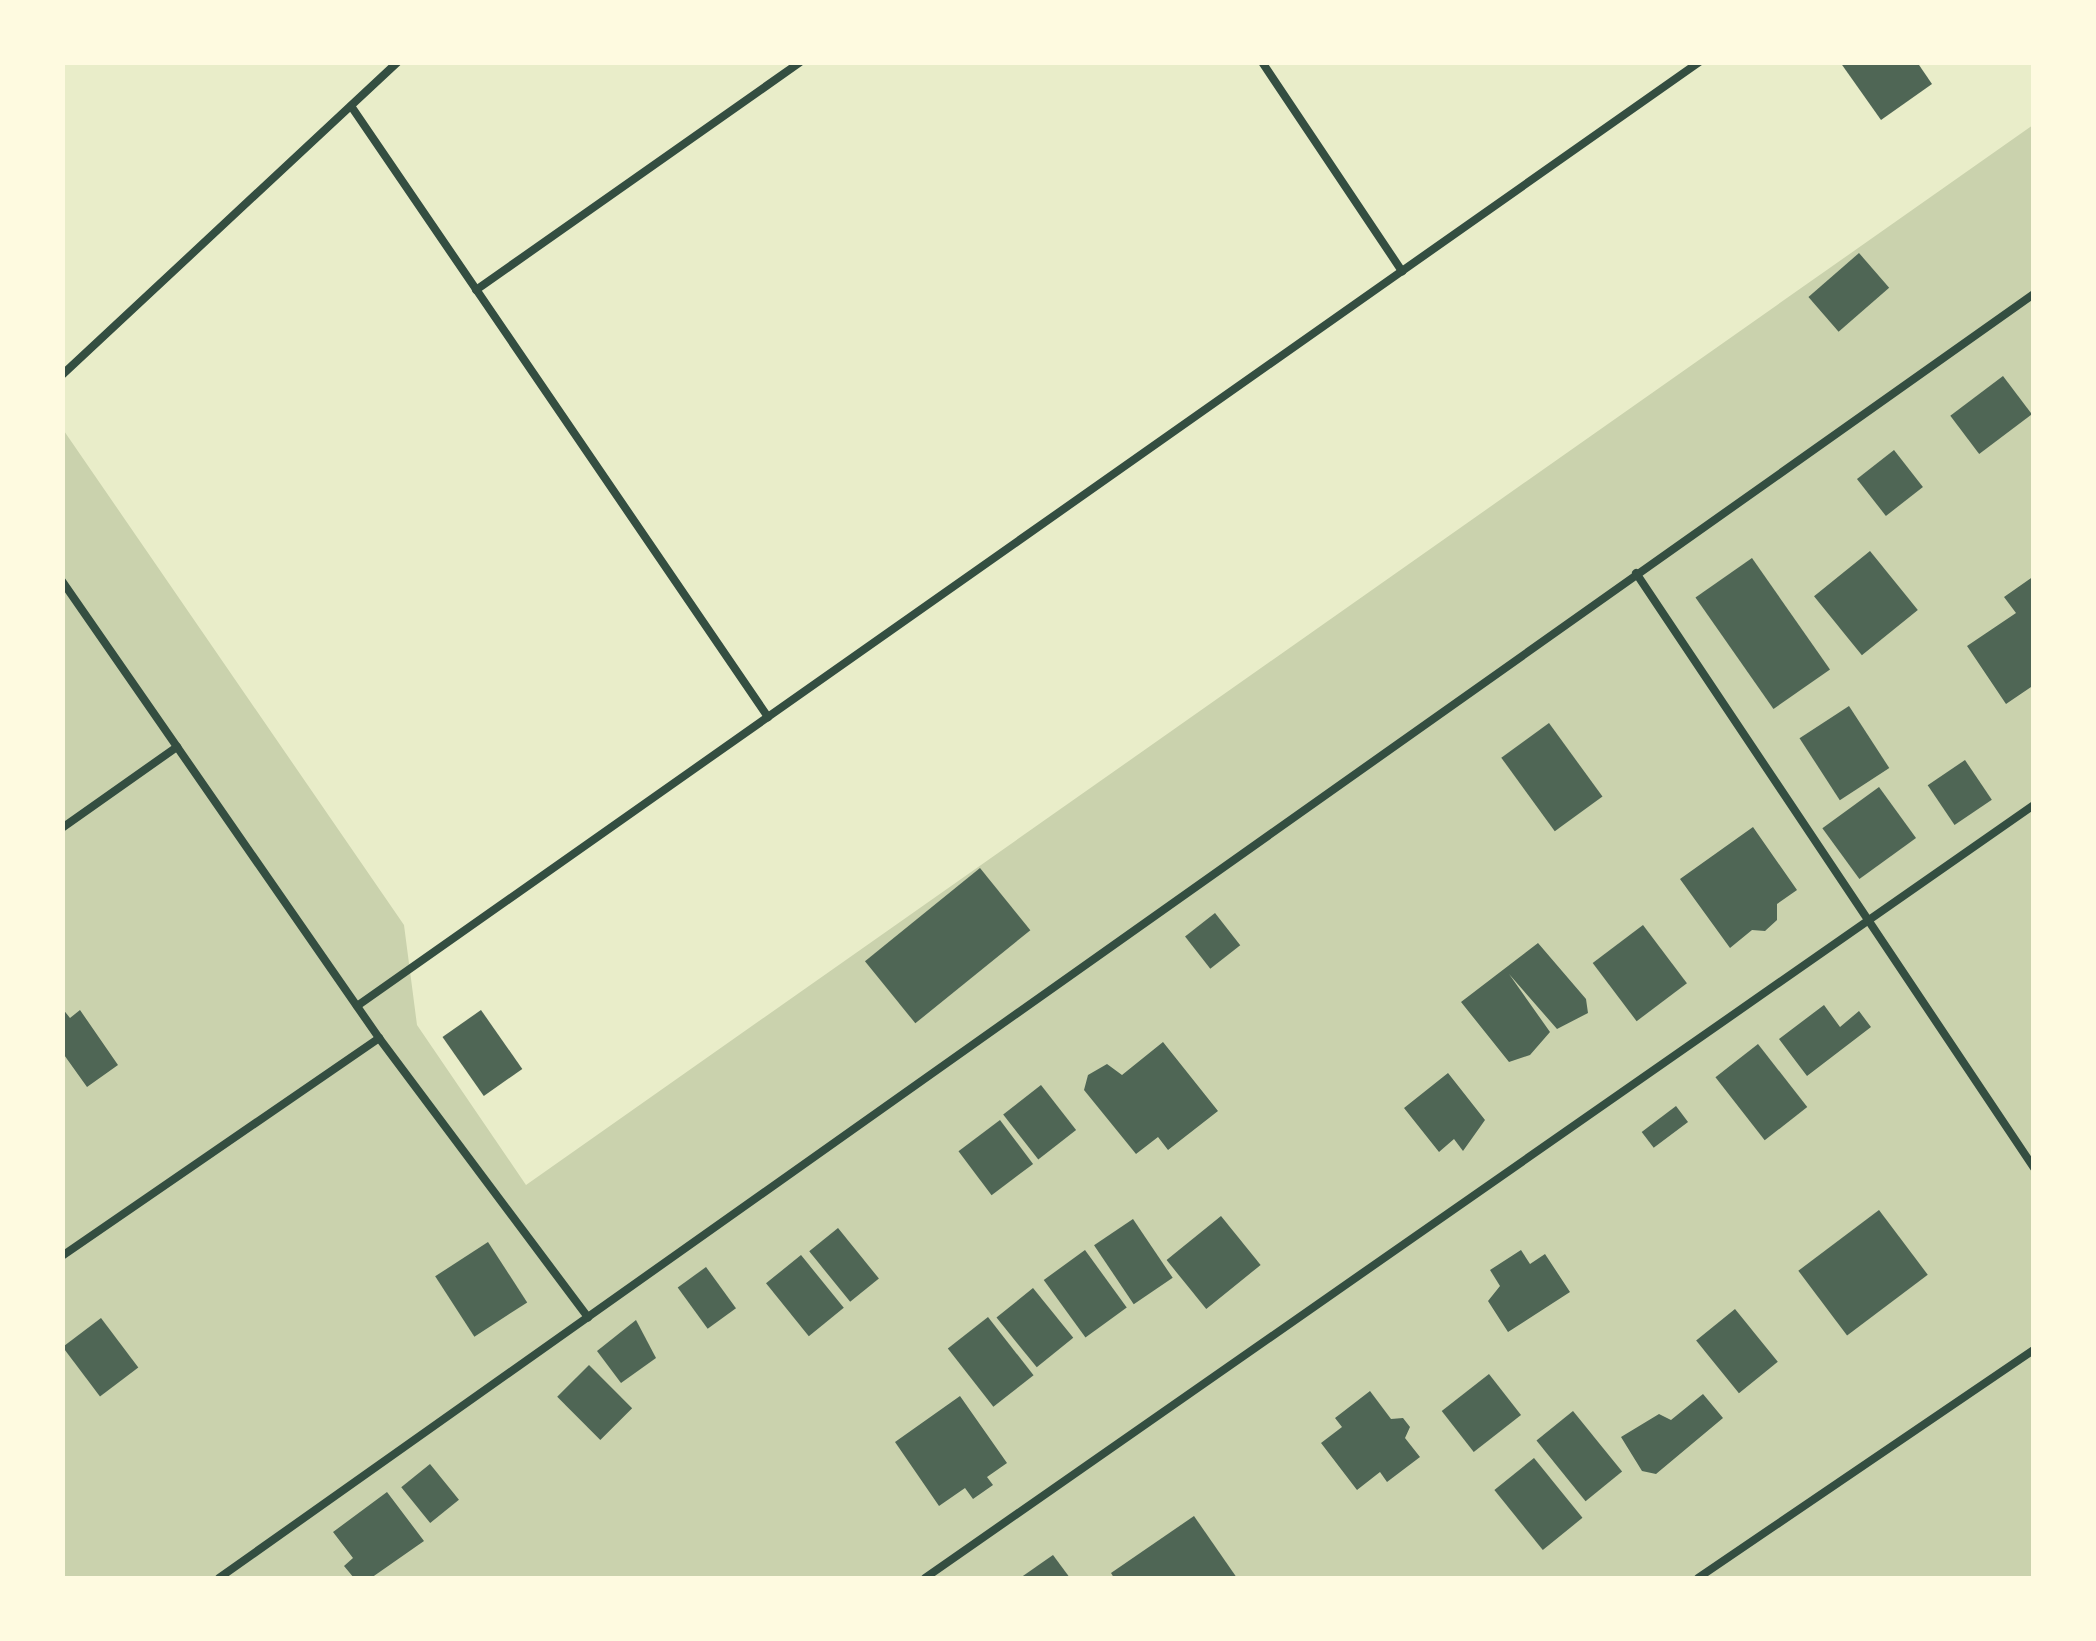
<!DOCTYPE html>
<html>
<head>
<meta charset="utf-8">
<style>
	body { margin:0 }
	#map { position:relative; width:2096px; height:1641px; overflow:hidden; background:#e9edc9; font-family:Raleway,sans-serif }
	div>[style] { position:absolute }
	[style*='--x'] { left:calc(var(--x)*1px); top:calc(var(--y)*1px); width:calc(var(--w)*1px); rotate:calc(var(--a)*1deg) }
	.green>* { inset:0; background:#cad2ad }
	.building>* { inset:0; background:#4f6655; transform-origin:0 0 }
	.service>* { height:8px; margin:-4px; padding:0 4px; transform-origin:4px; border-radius:4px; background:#344e41 }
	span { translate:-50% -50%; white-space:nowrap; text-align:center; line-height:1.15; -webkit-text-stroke:10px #fefae0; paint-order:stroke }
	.frame { position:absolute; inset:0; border:65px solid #fefae0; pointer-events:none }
</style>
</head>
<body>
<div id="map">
	<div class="green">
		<div style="clip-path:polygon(2033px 125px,2033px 1578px,63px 1578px,62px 428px,404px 925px,417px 1025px,526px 1185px)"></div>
	</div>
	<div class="building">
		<div style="clip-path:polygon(1840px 62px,1917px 62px,1932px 84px,1881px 120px)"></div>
		<div style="left:1859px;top:253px;width:46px;height:67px;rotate:49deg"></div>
		<div style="left:2003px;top:376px;width:48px;height:66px;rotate:53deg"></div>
		<div style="left:1894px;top:450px;width:47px;height:47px;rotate:52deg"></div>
		<div style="left:1870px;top:551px;width:76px;height:72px;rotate:51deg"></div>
		<div style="left:1752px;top:558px;width:136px;height:69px;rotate:55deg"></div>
		<div style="clip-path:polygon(2034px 576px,2034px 685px,2006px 704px,1967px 646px,2016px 613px,2004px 597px)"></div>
		<div style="left:1849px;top:706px;width:74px;height:59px;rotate:57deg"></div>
		<div style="left:1549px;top:723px;width:91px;height:59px;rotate:54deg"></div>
		<div style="left:1965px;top:760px;width:48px;height:45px;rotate:56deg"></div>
		<div style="left:1879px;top:787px;width:63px;height:70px;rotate:54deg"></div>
		<div style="clip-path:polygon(1753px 827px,1797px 890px,1777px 904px,1777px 920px,1765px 931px,1752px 930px,1730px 948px,1680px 879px)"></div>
		<div style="left:980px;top:868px;width:80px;height:148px;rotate:51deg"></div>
		<div style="left:1215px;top:913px;width:41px;height:38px;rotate:52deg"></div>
		<div style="left:1643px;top:925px;width:73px;height:63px;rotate:53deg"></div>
		<div style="clip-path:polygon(1538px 943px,1586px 999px,1588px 1013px,1557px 1029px,1509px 974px,1550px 1032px,1530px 1055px,1509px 1062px,1461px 1002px)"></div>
		<div style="clip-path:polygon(1824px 1005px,1840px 1027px,1859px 1011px,1871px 1027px,1807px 1076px,1779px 1039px)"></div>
		<div style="clip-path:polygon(62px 1008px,70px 1018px,80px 1010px,118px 1065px,87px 1087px,62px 1052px)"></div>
		<div style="left:481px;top:1010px;width:72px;height:47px;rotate:55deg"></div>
		<div style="clip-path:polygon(1163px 1042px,1218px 1111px,1168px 1150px,1158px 1137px,1136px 1154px,1084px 1090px,1088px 1075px,1107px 1064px,1122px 1075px)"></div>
		<div style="left:1758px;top:1044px;width:80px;height:54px;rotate:52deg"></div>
		<div style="clip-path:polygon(1448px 1073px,1485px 1120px,1463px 1151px,1454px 1139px,1439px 1152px,1404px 1108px)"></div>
		<div style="left:1041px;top:1085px;width:57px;height:48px;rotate:52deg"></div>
		<div style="left:1676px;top:1106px;width:20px;height:43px;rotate:53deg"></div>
		<div style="left:1000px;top:1120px;width:55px;height:52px;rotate:53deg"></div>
		<div style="left:1879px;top:1210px;width:81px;height:101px;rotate:53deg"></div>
		<div style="left:1221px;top:1216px;width:63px;height:70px;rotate:51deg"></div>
		<div style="left:1133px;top:1219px;width:71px;height:47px;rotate:56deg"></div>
		<div style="left:838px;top:1228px;width:65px;height:37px;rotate:51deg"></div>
		<div style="left:488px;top:1242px;width:72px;height:63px;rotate:57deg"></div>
		<div style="left:1085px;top:1250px;width:71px;height:51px;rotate:54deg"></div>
		<div style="clip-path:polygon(1521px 1250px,1530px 1264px,1545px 1254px,1570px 1292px,1508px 1332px,1488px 1301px,1500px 1286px,1490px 1270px)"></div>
		<div style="left:801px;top:1255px;width:68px;height:45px;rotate:51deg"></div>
		<div style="left:706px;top:1267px;width:51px;height:35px;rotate:54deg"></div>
		<div style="left:1033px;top:1288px;width:64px;height:47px;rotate:51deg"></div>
		<div style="left:1735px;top:1309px;width:68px;height:50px;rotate:51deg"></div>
		<div style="left:988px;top:1317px;width:74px;height:51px;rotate:52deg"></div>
		<div style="left:101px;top:1318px;width:62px;height:48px;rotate:53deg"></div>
		<div style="clip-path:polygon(636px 1320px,656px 1358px,621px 1383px,597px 1351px)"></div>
		<div style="left:589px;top:1365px;width:61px;height:45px;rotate:45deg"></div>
		<div style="left:1489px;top:1374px;width:52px;height:60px;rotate:52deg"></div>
		<div style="clip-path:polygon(1370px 1391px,1391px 1419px,1403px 1418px,1410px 1427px,1405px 1438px,1420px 1457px,1387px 1482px,1380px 1472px,1357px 1490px,1321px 1443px,1342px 1427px,1335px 1418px)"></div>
		<div style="clip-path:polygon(1703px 1394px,1723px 1418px,1656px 1474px,1642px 1471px,1621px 1437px,1659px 1414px,1671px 1420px)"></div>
		<div style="clip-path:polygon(960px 1396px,1007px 1463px,987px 1477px,993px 1485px,973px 1499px,965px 1488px,939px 1506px,895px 1442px)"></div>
		<div style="left:1573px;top:1411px;width:78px;height:47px;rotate:51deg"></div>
		<div style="left:1534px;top:1458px;width:77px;height:51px;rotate:51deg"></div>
		<div style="left:430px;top:1464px;width:46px;height:37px;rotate:51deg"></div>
		<div style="clip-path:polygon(387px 1492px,424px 1541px,371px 1578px,354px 1578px,344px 1566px,353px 1558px,333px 1532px)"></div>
		<div style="clip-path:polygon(1194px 1516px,1237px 1578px,1114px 1578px,1111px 1573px)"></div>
		<div style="clip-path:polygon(1053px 1555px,1070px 1578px,1020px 1578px)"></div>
	</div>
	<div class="service">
		<div style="--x:1262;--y:62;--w:252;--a:56.2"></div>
		<div style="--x:351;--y:106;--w:740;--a:55.69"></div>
		<div style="--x:476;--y:290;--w:396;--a:-35.1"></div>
		<div style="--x:62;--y:375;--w:459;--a:-43"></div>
		<div style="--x:1636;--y:573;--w:716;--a:56.22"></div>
		<div style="--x:62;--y:581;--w:556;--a:55.25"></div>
		<div style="--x:379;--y:1038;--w:349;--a:53.2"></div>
		<div style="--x:62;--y:828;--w:141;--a:-35.2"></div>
		<div style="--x:357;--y:1006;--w:1641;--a:-35.12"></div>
		<div style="--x:62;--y:1256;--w:385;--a:-34.5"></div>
		<div style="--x:219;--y:1578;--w:2223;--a:-35.28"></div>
		<div style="--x:925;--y:1578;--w:1352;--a:-34.88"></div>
		<div style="--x:1698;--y:1578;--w:406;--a:-34.2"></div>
	</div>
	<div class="frame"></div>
</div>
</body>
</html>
